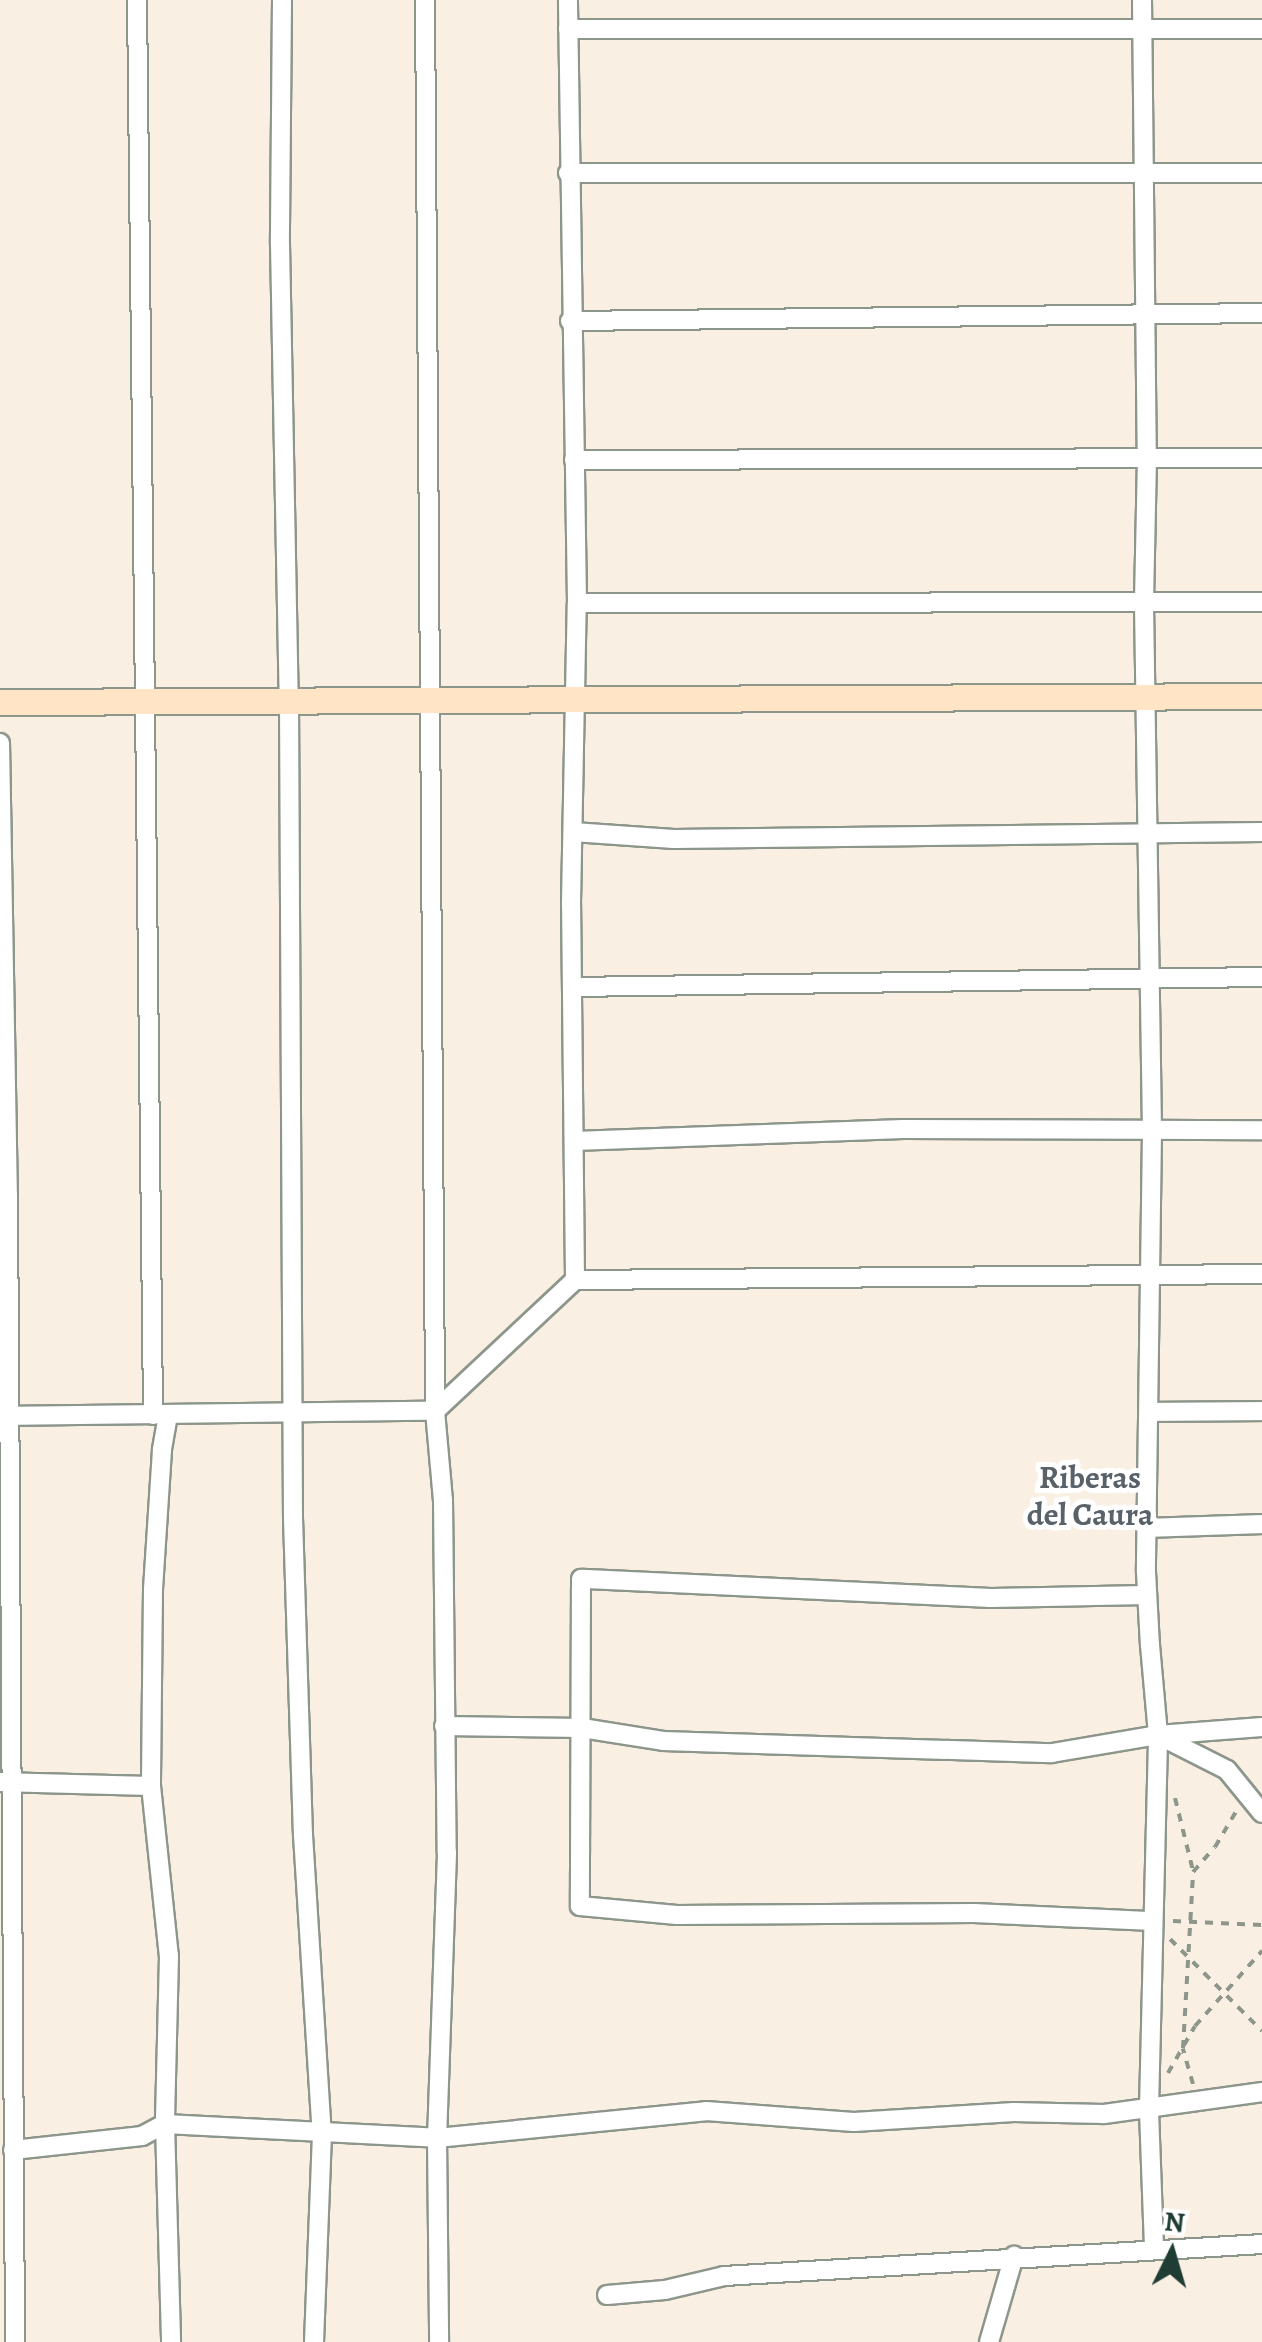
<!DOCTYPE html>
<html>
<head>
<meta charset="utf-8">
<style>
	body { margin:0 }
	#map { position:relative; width:1262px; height:2342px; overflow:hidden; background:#f9efe2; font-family:Alegreya,serif }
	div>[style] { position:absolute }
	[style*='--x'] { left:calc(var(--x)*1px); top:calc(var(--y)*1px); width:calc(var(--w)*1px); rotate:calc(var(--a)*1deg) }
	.path>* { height:4px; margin-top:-2px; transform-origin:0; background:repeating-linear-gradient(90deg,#8c968b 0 8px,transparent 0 16px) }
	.roads { filter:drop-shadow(2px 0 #8c968b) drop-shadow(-2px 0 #8c968b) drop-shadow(0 2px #8c968b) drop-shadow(0 -2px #8c968b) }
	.street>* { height:18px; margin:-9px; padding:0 9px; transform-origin:9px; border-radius:9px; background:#fff }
	.secondary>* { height:25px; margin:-12.5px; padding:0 12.5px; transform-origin:12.5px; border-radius:12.5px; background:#ffe4c6 }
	span { translate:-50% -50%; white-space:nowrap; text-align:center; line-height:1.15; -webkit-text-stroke:10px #fff; paint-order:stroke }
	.neighbourhood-label { font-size:32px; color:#596169; font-weight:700 }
	.north { position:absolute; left:1122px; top:2202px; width:100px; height:100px; -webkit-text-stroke:8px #fff; paint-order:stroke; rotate:5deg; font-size:28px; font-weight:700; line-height:40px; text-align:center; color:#1f3d34 }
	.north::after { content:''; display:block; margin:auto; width:35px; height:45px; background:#1f3d34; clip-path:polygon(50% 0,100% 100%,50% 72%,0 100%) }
</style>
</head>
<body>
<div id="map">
	<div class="path">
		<div style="--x:1175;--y:1798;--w:75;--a:76.1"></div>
		<div style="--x:1173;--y:1921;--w:89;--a:2.6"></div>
		<div style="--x:1170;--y:1939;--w:130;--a:45"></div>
		<div style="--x:1168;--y:2073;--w:54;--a:-60.1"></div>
		<div style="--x:1195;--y:2026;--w:101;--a:-48.2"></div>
		<div style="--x:1193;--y:2084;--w:37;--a:-106"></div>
		<div style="--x:1183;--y:2048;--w:176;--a:-86.7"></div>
		<div style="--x:1193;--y:1872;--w:33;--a:-49"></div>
		<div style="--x:1215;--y:1847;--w:43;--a:-59.3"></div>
	</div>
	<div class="roads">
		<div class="street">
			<div style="--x:137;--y:0;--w:1415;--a:89.35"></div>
			<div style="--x:282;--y:0;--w:244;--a:90.5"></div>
			<div style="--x:280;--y:244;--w:457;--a:88.9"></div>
			<div style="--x:289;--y:701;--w:817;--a:89.72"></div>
			<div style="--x:293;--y:1518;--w:317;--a:88.2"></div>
			<div style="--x:303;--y:1835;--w:300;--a:86.4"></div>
			<div style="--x:322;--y:2134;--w:208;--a:92.2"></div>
			<div style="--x:425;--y:0;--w:1411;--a:89.59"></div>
			<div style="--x:435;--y:1411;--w:89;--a:84.9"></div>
			<div style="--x:443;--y:1500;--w:353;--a:89.4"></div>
			<div style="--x:447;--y:1853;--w:285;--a:92"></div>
			<div style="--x:437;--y:2138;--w:204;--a:89.4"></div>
			<div style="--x:1142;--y:0;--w:458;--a:89.4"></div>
			<div style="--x:1147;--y:458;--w:146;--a:91.2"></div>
			<div style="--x:1144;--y:604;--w:528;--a:89.13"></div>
			<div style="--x:1152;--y:1132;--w:440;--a:90.8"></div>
			<div style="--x:1146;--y:1572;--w:73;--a:86.9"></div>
			<div style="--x:1150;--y:1645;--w:90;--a:84.9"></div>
			<div style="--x:1158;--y:1735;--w:77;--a:26.9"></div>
			<div style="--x:1227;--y:1770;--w:55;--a:50.9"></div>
			<div style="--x:568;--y:29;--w:694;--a:0"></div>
			<div style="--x:568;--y:173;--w:694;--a:0"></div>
			<div style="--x:570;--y:321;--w:692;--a:-0.66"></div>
			<div style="--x:574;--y:460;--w:688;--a:-0.17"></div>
			<div style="--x:577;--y:603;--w:685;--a:-0.08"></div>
			<div style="--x:0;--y:743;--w:452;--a:89"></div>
			<div style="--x:8;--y:1195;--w:1147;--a:89.65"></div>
			<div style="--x:573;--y:832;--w:101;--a:4"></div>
			<div style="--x:674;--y:839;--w:588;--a:-0.68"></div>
			<div style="--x:572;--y:987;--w:690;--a:-0.83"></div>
			<div style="--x:574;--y:1141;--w:329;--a:-2.1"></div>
			<div style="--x:903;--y:1129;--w:359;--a:0.2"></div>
			<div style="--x:575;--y:1280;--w:687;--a:-0.5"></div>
			<div style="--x:1149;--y:1412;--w:113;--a:-0.5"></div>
			<div style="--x:168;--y:1415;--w:36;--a:100"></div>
			<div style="--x:162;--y:1450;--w:140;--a:93.7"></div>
			<div style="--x:153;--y:1590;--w:196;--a:90.6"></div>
			<div style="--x:151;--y:1786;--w:171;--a:84"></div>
			<div style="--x:169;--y:1956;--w:168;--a:91.4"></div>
			<div style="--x:165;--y:2124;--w:218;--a:88.4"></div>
			<div style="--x:0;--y:1416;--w:435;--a:-0.7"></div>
			<div style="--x:435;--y:1411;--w:192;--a:-43.1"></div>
			<div style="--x:575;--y:1280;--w:377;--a:-90.6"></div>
			<div style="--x:571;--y:903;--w:300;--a:-88.9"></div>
			<div style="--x:577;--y:603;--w:603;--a:-90.86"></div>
			<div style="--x:1147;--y:1528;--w:115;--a:-2"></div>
			<div style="--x:1147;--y:1595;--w:156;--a:178.9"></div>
			<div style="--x:991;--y:1598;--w:410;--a:-177.3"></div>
			<div style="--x:581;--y:1579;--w:327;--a:90.2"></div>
			<div style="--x:580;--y:1906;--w:97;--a:5.3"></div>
			<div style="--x:677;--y:1915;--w:297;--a:-0.4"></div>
			<div style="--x:974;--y:1913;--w:179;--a:2.6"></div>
			<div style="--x:444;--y:1726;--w:138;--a:0.8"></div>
			<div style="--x:582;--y:1728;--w:82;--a:9.1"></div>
			<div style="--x:663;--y:1741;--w:389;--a:1.8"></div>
			<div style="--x:1052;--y:1753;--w:108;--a:-9.6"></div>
			<div style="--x:1158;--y:1735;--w:104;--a:-4.4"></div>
			<div style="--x:0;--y:1782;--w:151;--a:1.5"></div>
			<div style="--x:13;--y:2150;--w:130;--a:-6.2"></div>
			<div style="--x:142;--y:2136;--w:26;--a:-28"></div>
			<div style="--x:165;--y:2124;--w:272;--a:2.9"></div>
			<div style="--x:437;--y:2138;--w:270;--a:-5.7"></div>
			<div style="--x:706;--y:2111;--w:148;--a:4.3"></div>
			<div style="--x:854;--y:2122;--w:160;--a:-3.6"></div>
			<div style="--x:1014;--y:2112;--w:90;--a:1.3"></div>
			<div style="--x:1104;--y:2114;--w:160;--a:-7.9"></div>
			<div style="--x:1154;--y:2247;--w:139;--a:-92.1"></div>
			<div style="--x:1149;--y:2108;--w:373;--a:-88.6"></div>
			<div style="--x:607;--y:2295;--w:58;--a:-4.9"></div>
			<div style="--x:665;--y:2290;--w:61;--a:-13.3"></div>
			<div style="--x:724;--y:2276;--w:539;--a:-3.4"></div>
			<div style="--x:989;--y:2342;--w:90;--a:-73.8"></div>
		</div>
		<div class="secondary">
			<div style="--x:0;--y:702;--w:1262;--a:-0.27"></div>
		</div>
	</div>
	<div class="neighbourhood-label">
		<span style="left:1090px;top:1496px">Riberas<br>del Caura</span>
	</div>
	<div class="north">N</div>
</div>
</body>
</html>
